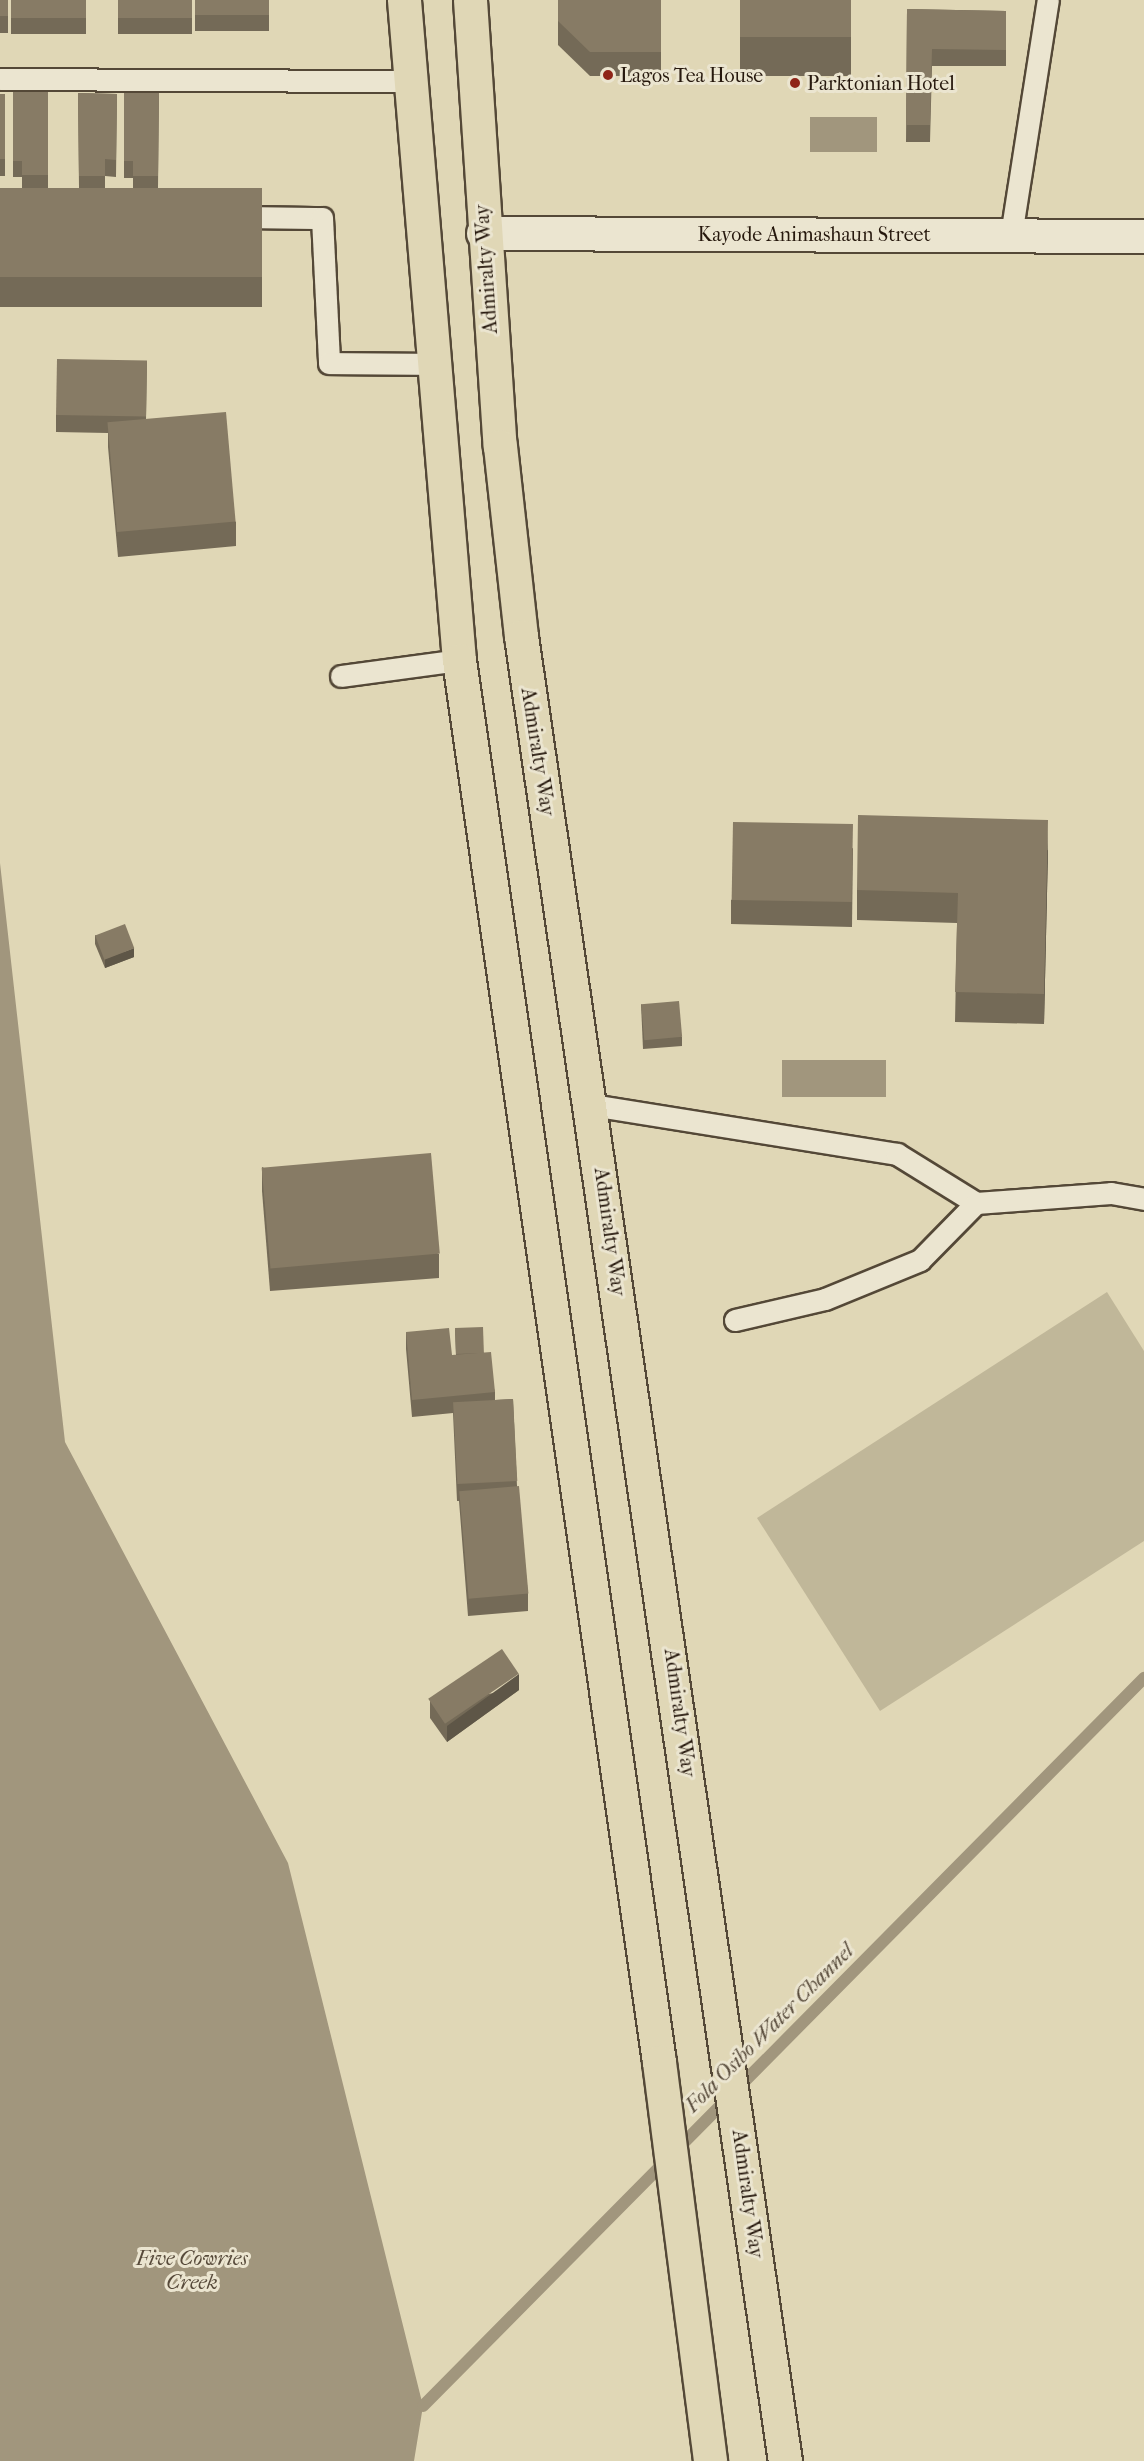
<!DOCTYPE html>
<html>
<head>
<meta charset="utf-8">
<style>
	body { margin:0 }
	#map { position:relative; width:1144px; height:2461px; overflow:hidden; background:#e0d7b6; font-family:"IM FELL French Canon",serif }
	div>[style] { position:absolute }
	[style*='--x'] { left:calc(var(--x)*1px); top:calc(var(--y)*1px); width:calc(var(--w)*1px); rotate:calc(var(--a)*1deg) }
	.green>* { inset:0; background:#c0b799 }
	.water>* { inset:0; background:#a1967d; transform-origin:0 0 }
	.stream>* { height:12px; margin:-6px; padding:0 6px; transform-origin:6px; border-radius:6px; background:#a1967d }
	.roads { filter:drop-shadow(2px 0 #544837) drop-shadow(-2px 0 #544837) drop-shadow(0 2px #544837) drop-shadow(0 -2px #544837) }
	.service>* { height:21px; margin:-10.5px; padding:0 10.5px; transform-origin:10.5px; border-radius:10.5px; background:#ebe5d0 }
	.minor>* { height:33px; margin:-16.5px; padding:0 16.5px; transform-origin:16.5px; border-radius:16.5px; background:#ebe5d0 }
	.primary>* { height:33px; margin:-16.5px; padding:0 16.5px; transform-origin:16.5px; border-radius:16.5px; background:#e0d7b6 }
	.wall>* { inset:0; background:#746a57; transform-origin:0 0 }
	.shaded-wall>* { inset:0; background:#5e5647 }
	.building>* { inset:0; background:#877b65; transform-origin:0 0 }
	.dots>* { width:16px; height:16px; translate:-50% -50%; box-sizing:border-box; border:3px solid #ebe5d0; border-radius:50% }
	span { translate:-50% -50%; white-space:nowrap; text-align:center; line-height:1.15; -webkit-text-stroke:6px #ebe5d0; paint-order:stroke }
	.poi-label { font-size:20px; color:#26180d }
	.left { translate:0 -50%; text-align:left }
	.street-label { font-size:20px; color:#26180d }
	.water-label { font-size:21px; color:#574a3a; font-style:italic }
</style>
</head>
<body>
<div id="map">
	<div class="green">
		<div style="clip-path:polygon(1107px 1292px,1144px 1351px,1144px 1541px,880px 1711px,757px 1518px)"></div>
	</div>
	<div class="water">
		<div style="left:810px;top:117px;width:67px;height:35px"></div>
		<div style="clip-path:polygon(0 863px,65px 1442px,288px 1863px,423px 2406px,414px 2461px,0 2461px)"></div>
		<div style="left:886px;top:1060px;width:37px;height:104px;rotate:90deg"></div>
	</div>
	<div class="stream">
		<div style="--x:423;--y:2406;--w:1025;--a:-45.28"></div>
	</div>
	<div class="roads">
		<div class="service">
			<div style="--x:0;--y:79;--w:408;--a:0.3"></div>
			<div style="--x:235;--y:217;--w:87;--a:0.7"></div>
			<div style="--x:322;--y:218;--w:145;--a:87.2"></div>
			<div style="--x:329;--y:363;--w:105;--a:0.5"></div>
			<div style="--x:1011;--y:235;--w:238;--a:-81.1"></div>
			<div style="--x:341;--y:676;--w:119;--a:-7.7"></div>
			<div style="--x:592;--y:1105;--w:309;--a:9.1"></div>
			<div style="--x:897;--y:1154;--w:93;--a:31.8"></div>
			<div style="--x:735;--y:1320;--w:92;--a:-13.1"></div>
			<div style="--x:825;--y:1299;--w:103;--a:-22.3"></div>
			<div style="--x:920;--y:1260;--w:80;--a:-45.5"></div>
			<div style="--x:976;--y:1203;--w:135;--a:-4.2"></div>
			<div style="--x:1111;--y:1193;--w:34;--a:10"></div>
		</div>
		<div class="minor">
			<div style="--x:483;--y:233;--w:661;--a:0.26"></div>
		</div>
		<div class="primary">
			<div style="--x:404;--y:0;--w:662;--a:85.24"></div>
			<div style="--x:459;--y:660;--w:1416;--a:81.88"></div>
			<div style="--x:659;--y:2062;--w:402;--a:82.7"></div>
			<div style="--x:470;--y:0;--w:447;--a:86.2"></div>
			<div style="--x:500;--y:446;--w:191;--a:83.7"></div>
			<div style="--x:521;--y:636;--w:1844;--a:81.77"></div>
		</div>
	</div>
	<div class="wall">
		<div style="left:0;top:0;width:8px;height:33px"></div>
		<div style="left:11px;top:0;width:75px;height:34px"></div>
		<div style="left:118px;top:0;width:74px;height:34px"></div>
		<div style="left:195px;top:0;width:74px;height:31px"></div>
		<div style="clip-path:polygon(558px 0,661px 0,661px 76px,590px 76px,558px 45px)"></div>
		<div style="left:740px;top:0;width:111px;height:76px"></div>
		<div style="clip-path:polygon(907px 9px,1006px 11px,1006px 66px,932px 66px,930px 142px,906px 142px)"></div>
		<div style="clip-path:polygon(13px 92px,48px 92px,48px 188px,79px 188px,78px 93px,117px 94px,116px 177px,105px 176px,105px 188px,133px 188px,133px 178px,124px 178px,124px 93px,159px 93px,158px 188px,262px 188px,262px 307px,0 307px,0 188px,22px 188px,22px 177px,13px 177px)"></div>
		<div style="left:0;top:94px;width:5px;height:82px"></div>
		<div style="clip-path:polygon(147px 361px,146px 420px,236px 522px,236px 546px,118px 557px,108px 447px,108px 433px,56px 432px,56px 415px)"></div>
		<div style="clip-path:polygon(853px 848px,852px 927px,731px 924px,731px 900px)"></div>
		<div style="clip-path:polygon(1048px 850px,1044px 1024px,955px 1022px,957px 923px,857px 920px,857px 890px)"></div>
		<div style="clip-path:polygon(95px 935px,134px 957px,105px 968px,95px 944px)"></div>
		<div style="clip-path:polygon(641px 1004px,682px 1037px,682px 1046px,643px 1049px)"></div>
		<div style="clip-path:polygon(262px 1167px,439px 1254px,439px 1278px,270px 1291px,262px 1191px)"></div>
		<div style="clip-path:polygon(455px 1329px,484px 1353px,495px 1392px,495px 1400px,513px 1399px,517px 1486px,528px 1594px,528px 1611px,468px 1616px,459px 1501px,457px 1501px,453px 1413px,412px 1417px,406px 1349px,406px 1332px,452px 1355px,456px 1355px)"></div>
		<div style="clip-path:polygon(519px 1690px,447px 1742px,430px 1718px,430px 1701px)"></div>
	</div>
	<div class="shaded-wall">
		<div style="clip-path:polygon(1048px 820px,1048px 850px,1044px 1024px,1044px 994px)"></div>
		<div style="clip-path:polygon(134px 948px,134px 957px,105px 968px,105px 959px)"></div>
		<div style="clip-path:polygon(519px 1674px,519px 1690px,447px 1742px,447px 1726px)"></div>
	</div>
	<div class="building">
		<div style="left:0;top:0;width:8px;height:16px"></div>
		<div style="left:11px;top:0;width:75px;height:18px"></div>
		<div style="left:118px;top:0;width:74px;height:18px"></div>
		<div style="left:195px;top:0;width:74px;height:15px"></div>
		<div style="clip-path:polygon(558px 0,661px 0,661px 52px,590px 52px,558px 21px)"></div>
		<div style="left:740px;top:0;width:111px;height:37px"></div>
		<div style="clip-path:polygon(907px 9px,1006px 11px,1006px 50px,932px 49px,930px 125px,906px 125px)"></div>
		<div style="clip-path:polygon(13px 92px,48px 92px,48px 175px,22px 175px,22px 161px,13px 161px)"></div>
		<div style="clip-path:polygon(78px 93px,117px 94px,116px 160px,105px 159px,105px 176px,79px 176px)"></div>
		<div style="clip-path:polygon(124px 93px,159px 93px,158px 176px,133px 176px,133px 161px,124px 161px)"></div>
		<div style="left:0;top:94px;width:5px;height:65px"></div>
		<div style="left:0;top:188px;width:262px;height:89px"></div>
		<div style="left:57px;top:359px;width:90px;height:56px;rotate:1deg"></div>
		<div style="left:226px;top:412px;width:110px;height:119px;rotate:85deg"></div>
		<div style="clip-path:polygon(858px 815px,1048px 820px,1044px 994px,955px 992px,958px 893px,857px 890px)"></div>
		<div style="left:733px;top:822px;width:120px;height:78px;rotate:1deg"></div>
		<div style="left:125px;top:924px;width:26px;height:32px;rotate:69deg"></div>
		<div style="left:679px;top:1001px;width:36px;height:38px;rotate:85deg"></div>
		<div style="left:431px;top:1153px;width:101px;height:170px;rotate:85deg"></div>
		<div style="left:483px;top:1327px;width:26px;height:28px;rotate:88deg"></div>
		<div style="clip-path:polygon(449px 1328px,452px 1355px,491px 1352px,495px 1392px,412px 1400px,406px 1332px)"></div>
		<div style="left:513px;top:1399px;width:82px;height:60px;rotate:87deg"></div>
		<div style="left:519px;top:1486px;width:108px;height:60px;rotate:85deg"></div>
		<div style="left:502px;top:1649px;width:30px;height:89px;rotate:56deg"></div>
	</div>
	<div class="dots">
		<div style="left:608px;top:75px;background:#8f2418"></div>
		<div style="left:795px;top:83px;background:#8f2418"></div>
	</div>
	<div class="poi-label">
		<span class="left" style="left:620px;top:75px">Lagos Tea House</span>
		<span class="left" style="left:807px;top:83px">Parktonian Hotel</span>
	</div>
	<div class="street-label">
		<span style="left:814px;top:234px">Kayode Animashaun Street</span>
		<span style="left:486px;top:269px;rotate:-94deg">Admiralty Way</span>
		<span style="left:538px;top:752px;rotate:81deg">Admiralty Way</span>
		<span style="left:610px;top:1232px;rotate:82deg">Admiralty Way</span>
		<span style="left:680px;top:1713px;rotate:82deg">Admiralty Way</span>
		<span style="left:748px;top:2194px;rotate:82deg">Admiralty Way</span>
	</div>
	<div class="water-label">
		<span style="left:769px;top:2028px;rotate:-45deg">Fola Osibo Water Channel</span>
		<span style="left:192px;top:2270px">Five Cowries<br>Creek</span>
	</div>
</div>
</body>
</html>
